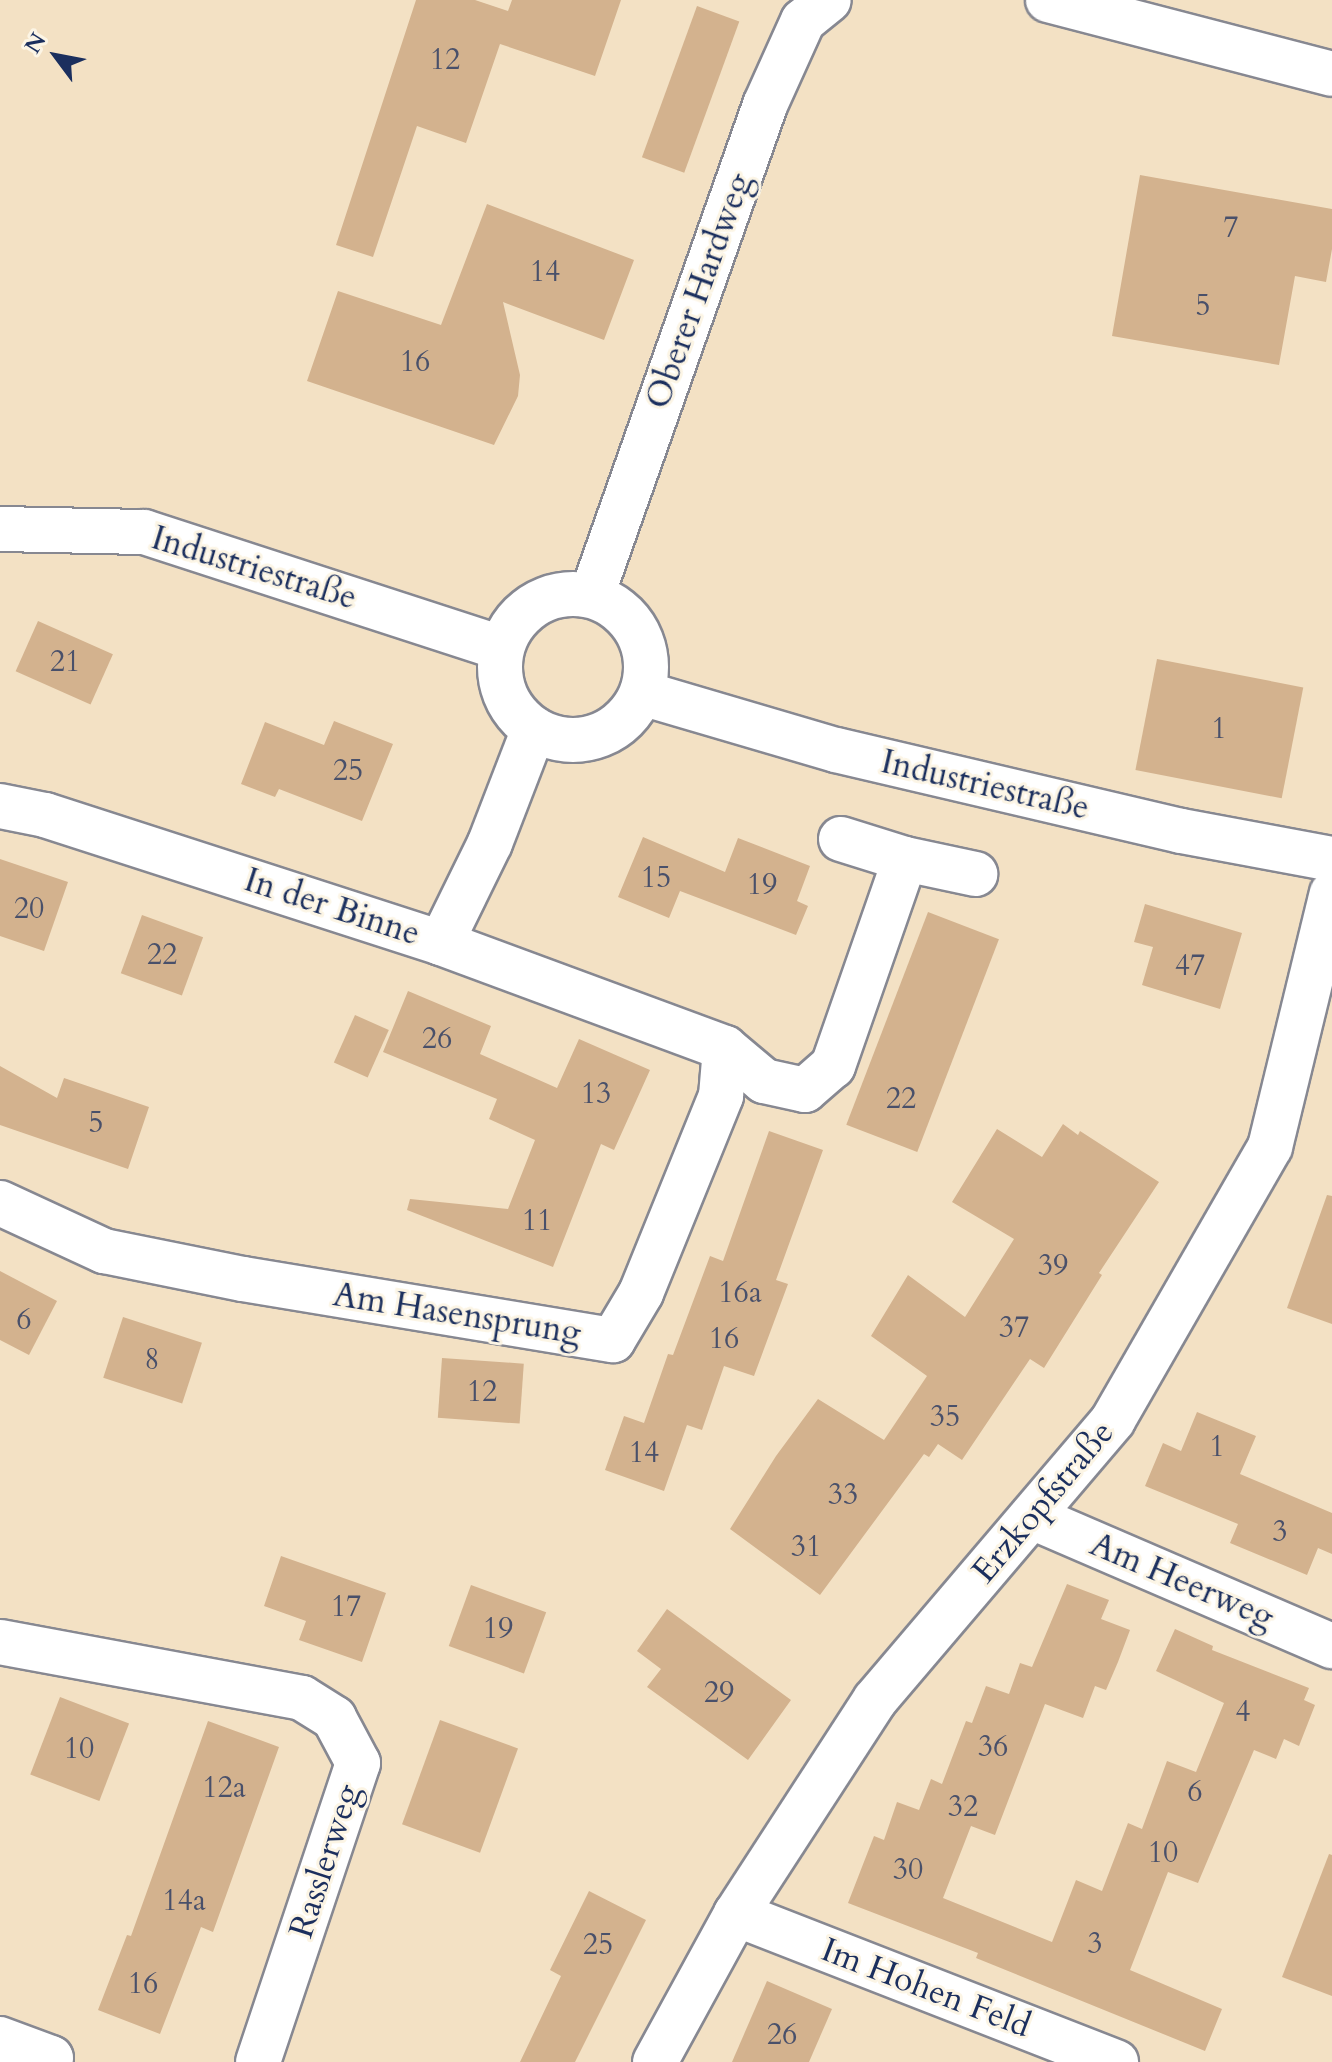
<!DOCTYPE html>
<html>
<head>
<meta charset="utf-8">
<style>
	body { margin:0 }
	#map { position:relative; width:1332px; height:2062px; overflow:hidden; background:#f3e1c4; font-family:Cardo,serif }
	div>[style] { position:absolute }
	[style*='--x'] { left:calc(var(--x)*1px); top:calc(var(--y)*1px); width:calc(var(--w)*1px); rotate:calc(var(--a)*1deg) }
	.building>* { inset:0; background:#d3b28e; transform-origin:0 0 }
	.roads { filter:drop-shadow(2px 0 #878891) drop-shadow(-2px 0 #878891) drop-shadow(0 2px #878891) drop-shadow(0 -2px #878891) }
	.minor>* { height:44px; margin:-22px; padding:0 22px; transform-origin:22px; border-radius:22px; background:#fff }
	.minor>.ring { margin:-22px; padding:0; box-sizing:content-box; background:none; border:44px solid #fff; border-radius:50% }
	span { translate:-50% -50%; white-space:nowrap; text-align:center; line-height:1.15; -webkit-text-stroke:6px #fcf5e5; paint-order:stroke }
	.number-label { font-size:30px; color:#49506a }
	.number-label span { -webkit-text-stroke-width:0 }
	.street-label { font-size:34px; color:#1b2f5e }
	.north { position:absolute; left:16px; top:16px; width:80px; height:80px; -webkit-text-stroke:6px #fcf5e5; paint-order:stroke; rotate:302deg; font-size:22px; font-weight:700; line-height:32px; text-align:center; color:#1b2f5e }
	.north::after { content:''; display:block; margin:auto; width:28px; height:36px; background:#1b2f5e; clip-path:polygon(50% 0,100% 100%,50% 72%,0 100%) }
</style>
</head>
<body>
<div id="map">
	<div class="building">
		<div style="clip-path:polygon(416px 0,475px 0,508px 11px,512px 0,621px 0,595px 76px,500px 44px,466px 143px,417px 126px,373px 257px,336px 245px)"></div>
		<div style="left:697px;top:6px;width:45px;height:161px;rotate:20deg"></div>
		<div style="clip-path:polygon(1140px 175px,1332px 209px,1332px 249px,1326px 282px,1295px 276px,1279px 365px,1112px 336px)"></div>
		<div style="clip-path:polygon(487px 204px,634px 260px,604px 340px,503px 302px,520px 375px,518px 396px,494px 445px,307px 381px,338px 291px,441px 325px)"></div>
		<div style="left:38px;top:621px;width:82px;height:55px;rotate:24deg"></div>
		<div style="left:1157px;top:659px;width:149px;height:113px;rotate:11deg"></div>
		<div style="clip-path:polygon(334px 721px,393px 744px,362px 821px,279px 789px,275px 797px,241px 784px,265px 722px,324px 745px)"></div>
		<div style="clip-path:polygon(643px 837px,725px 872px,738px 838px,810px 866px,797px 901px,808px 906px,796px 935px,680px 891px,669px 918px,618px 897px)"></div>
		<div style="clip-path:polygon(0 859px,68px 882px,44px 951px,0 936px)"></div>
		<div style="clip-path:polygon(1145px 904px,1242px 933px,1220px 1009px,1142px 985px,1153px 947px,1134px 942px)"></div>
		<div style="left:928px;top:912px;width:76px;height:228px;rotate:21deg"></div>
		<div style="left:142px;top:915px;width:65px;height:62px;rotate:20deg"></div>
		<div style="clip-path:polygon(408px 991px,491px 1026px,480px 1054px,557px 1088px,579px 1039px,650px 1070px,614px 1150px,601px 1144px,553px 1267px,407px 1210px,410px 1199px,508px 1209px,535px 1140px,489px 1119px,497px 1099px,383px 1052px)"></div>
		<div style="left:355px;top:1015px;width:37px;height:52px;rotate:24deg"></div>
		<div style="clip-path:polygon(0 1066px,57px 1098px,64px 1078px,149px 1107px,128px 1169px,0 1125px)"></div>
		<div style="clip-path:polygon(1063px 1124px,1078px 1135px,1080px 1131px,1159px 1182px,1099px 1273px,1102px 1275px,1044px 1368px,1030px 1359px,962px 1460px,938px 1444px,929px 1457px,924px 1454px,820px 1595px,730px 1529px,776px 1456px,818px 1399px,884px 1440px,927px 1376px,871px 1336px,908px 1275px,965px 1317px,1014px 1239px,952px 1202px,997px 1129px,1042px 1157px)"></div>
		<div style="clip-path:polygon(769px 1131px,823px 1150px,776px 1280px,788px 1284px,754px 1376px,724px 1366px,702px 1430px,687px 1425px,664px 1491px,605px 1470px,624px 1416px,644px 1423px,668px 1354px,673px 1355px,710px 1256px,723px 1261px)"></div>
		<div style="clip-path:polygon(1327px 1195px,1332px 1196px,1332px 1324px,1287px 1308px)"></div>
		<div style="clip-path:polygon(0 1271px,57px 1301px,29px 1355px,0 1340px)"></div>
		<div style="left:123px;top:1317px;width:83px;height:64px;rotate:18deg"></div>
		<div style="left:442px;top:1358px;width:82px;height:60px;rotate:4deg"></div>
		<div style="clip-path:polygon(1197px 1412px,1256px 1436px,1240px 1474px,1332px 1513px,1332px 1554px,1318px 1548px,1307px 1575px,1230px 1543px,1238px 1524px,1145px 1486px,1163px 1443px,1181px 1451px)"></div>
		<div style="clip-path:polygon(281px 1556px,386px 1593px,362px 1662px,299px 1640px,306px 1621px,264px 1606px)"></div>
		<div style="clip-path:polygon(1067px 1584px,1109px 1600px,1101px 1619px,1130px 1630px,1118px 1662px,1106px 1690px,1095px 1686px,1083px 1718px,1045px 1704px,995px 1835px,971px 1826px,943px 1898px,1052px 1942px,1076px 1880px,1102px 1891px,1128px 1823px,1142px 1829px,1167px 1761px,1196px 1772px,1224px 1703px,1156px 1671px,1175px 1629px,1213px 1646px,1212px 1650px,1309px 1688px,1304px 1700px,1315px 1705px,1299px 1746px,1284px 1739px,1276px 1759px,1254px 1750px,1198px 1883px,1168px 1872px,1130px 1970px,1222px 2009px,1205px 2051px,976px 1958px,978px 1953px,848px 1903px,874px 1836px,884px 1840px,897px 1802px,919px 1810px,931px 1779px,942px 1784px,966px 1721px,972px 1723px,986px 1686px,1009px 1694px,1020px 1663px,1032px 1667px)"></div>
		<div style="left:471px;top:1585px;width:80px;height:65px;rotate:20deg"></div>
		<div style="clip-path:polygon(667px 1609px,791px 1700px,748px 1760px,647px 1687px,661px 1669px,637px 1651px)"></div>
		<div style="left:60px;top:1697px;width:74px;height:83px;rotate:21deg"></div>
		<div style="left:440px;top:1720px;width:83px;height:111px;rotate:20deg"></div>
		<div style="clip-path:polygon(208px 1721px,279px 1747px,213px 1932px,201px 1927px,160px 2034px,98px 2010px,127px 1935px,131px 1936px)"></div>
		<div style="clip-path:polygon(1329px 1854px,1332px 1855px,1332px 1996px,1282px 1977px)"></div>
		<div style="clip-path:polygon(589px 1891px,646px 1920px,575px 2062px,520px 2062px,561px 1976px,550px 1970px)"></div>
		<div style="clip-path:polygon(767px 1981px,832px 2009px,809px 2062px,732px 2062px)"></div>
	</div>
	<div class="roads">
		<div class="minor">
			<div style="--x:1048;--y:0;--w:293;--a:14.6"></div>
			<div style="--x:0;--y:529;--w:144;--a:1.2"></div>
			<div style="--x:144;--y:532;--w:375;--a:18"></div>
			<div class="ring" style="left:500px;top:594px;width:102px;height:102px"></div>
			<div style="--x:592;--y:595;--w:520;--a:-70.55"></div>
			<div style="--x:765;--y:105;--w:92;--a:-65.7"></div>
			<div style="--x:803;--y:21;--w:33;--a:-39"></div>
			<div style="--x:642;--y:693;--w:202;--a:16.4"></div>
			<div style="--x:836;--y:750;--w:354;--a:13.2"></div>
			<div style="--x:1181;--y:831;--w:154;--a:10.5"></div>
			<div style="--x:0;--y:806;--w:46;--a:11.3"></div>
			<div style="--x:45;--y:815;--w:416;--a:17.9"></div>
			<div style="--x:441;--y:943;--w:111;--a:-63.9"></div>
			<div style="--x:490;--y:843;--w:122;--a:-68.9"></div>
			<div style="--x:841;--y:839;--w:67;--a:17.4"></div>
			<div style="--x:441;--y:943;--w:303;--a:20.3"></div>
			<div style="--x:725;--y:1048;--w:51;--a:40.2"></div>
			<div style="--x:764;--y:1081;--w:42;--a:12.4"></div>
			<div style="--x:805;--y:1090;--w:37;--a:-41"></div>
			<div style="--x:833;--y:1066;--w:219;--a:-70.8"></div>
			<div style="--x:905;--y:859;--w:72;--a:12.1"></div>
			<div style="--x:0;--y:1203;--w:115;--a:24.8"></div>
			<div style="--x:104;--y:1251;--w:142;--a:11.4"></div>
			<div style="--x:243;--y:1279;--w:375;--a:9.4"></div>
			<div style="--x:613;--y:1340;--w:55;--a:-59.2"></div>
			<div style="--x:641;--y:1293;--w:213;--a:-67.9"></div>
			<div style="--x:721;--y:1096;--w:48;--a:-85.2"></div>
			<div style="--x:1032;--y:1517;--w:327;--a:23.3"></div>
			<div style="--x:0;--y:1642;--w:307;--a:10.5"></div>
			<div style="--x:302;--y:1698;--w:38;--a:32"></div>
			<div style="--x:334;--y:1718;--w:51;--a:61.9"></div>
			<div style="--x:358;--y:1763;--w:315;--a:108.5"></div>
			<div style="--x:736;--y:1914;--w:408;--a:21.3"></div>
			<div style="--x:0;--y:2039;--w:54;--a:20.4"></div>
			<div style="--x:51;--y:2058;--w:4;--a:104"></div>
			<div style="--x:655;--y:2062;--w:169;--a:-61.3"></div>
			<div style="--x:736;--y:1914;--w:255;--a:-57"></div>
			<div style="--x:875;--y:1700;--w:367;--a:-49.6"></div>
			<div style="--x:1113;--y:1420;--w:315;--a:-60.1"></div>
			<div style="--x:1270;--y:1147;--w:261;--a:-76.3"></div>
		</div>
	</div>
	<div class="number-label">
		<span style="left:445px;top:60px">12</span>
		<span style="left:1231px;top:228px">7</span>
		<span style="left:545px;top:272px">14</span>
		<span style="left:1203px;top:306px">5</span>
		<span style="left:415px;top:362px">16</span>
		<span style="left:65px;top:662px">21</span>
		<span style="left:1219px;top:729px">1</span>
		<span style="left:348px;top:771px">25</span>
		<span style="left:656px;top:878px">15</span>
		<span style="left:762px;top:885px">19</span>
		<span style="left:29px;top:909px">20</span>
		<span style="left:162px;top:955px">22</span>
		<span style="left:1190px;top:966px">47</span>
		<span style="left:437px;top:1039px">26</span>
		<span style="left:596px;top:1094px">13</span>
		<span style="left:901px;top:1099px">22</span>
		<span style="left:96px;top:1123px">5</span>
		<span style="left:537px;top:1221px">11</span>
		<span style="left:1053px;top:1266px">39</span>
		<span style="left:740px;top:1293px">16a</span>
		<span style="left:24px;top:1320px">6</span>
		<span style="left:1014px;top:1328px">37</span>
		<span style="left:724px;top:1339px">16</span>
		<span style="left:152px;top:1360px">8</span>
		<span style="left:482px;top:1392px">12</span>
		<span style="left:945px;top:1417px">35</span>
		<span style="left:1217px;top:1447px">1</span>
		<span style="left:644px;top:1453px">14</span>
		<span style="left:843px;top:1495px">33</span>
		<span style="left:1280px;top:1532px">3</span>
		<span style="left:806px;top:1547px">31</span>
		<span style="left:346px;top:1607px">17</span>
		<span style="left:498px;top:1629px">19</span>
		<span style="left:719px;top:1693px">29</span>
		<span style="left:1243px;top:1712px">4</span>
		<span style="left:993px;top:1747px">36</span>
		<span style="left:79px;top:1749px">10</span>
		<span style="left:224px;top:1788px">12a</span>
		<span style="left:1195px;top:1792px">6</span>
		<span style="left:963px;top:1807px">32</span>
		<span style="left:1163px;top:1853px">10</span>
		<span style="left:908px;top:1870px">30</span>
		<span style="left:184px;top:1901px">14a</span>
		<span style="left:1095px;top:1944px">3</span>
		<span style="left:598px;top:1945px">25</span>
		<span style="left:143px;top:1984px">16</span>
		<span style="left:782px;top:2035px">26</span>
	</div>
	<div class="street-label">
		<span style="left:699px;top:291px;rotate:-70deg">Oberer Hardweg</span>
		<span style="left:254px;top:568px;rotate:17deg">Industriestraße</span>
		<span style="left:985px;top:785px;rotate:13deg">Industriestraße</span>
		<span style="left:332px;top:907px;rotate:18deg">In der Binne</span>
		<span style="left:457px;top:1314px;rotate:9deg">Am Hasensprung</span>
		<span style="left:1043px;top:1502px;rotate:-50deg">Erzkopfstraße</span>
		<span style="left:1182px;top:1581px;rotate:23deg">Am Heerweg</span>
		<span style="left:325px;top:1861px;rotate:-72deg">Rasslerweg</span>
		<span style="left:926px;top:1988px;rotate:21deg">Im Hohen Feld</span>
	</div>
	<div class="north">N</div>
</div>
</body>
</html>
